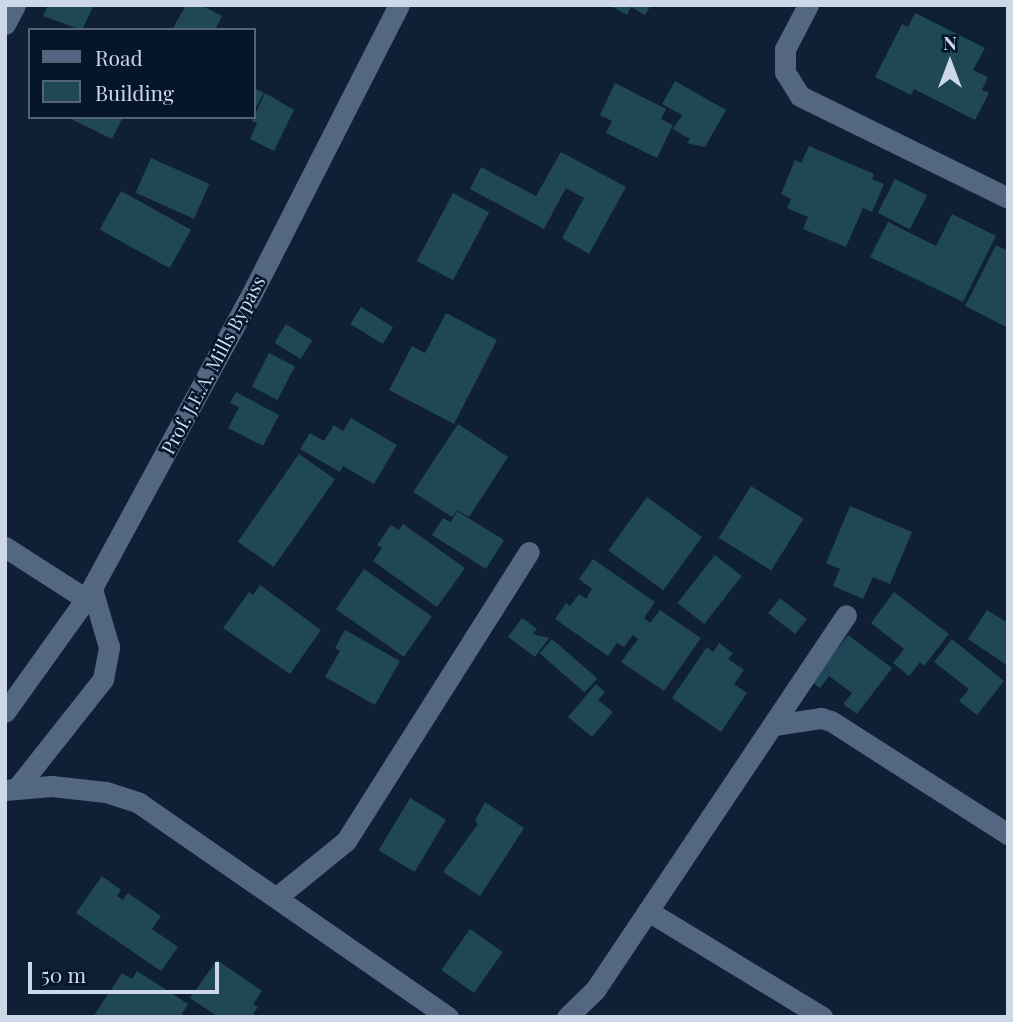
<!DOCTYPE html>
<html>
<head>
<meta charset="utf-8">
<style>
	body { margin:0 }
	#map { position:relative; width:1013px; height:1022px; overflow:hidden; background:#0e1f36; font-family:"Playfair Display",serif }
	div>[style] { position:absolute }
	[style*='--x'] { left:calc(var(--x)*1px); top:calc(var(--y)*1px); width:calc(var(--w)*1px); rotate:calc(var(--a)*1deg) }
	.building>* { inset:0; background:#204755; transform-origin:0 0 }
	.minor>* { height:21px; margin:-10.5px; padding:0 10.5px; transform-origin:10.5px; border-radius:10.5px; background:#536783 }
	span { translate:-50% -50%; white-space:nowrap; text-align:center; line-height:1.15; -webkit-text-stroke:5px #05152b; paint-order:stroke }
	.street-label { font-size:19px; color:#ccd7e7 }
	.frame { position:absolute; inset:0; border:7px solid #ccd7e7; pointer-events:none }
	.legend { position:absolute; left:28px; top:28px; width:228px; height:91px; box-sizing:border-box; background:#05152b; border:2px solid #556376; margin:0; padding:9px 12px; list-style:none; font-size:21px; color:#ccd7e7 }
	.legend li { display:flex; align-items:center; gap:14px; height:35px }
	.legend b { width:35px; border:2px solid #556376 }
	.north { position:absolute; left:915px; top:28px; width:70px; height:70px; -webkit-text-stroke:5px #05152b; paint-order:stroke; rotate:0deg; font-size:19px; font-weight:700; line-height:28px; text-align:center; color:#ccd7e7 }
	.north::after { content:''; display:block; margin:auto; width:24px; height:32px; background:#ccd7e7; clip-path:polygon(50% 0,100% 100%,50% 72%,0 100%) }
	.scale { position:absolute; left:28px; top:962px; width:191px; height:32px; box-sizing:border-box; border:4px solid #ccd7e7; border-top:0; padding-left:9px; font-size:21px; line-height:24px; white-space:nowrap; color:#ccd7e7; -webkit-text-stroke:5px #05152b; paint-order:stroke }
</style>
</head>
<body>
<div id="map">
	<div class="building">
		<div style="clip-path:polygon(48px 5px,94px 5px,82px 30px,43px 16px)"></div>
		<div style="clip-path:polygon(186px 5px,201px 5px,222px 16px,215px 30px,172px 30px)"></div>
		<div style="clip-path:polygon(609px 5px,651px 5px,645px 15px,631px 7px,627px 15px)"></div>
		<div style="clip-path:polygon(915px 13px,985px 48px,973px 70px,988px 77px,982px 90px,989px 93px,975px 120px,914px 89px,911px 95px,875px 77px,902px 24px,908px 27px)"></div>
		<div style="clip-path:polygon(675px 81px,726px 110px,705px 147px,687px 143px,690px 139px,673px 129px,682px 115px,662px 104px)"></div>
		<div style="clip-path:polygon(615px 83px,666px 109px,661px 119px,673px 125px,657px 158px,606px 133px,612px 121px,600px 115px)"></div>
		<div style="clip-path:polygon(254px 88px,264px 93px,254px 111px)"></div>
		<div style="clip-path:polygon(265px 93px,294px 110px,274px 151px,250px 139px,257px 123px,252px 121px)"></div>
		<div style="clip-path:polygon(67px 117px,123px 117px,112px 139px)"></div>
		<div style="clip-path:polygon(809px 146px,874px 174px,872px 179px,884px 184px,872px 212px,863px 208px,846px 247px,803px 229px,808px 217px,787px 208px,791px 199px,781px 194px,795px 160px,801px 163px)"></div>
		<div style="clip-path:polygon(561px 152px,626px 187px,589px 254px,562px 238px,584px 198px,566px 188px,544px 229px,470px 189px,481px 167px,536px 196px)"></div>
		<div style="left:151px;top:158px;width:64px;height:38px;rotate:24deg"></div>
		<div style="left:895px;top:179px;width:36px;height:38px;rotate:27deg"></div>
		<div style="left:121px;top:191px;width:80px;height:44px;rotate:29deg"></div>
		<div style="left:453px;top:193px;width:41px;height:77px;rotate:28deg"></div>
		<div style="clip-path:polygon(952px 214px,996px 236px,963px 302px,870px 257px,888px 222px,936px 246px)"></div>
		<div style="clip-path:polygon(996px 245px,1008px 251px,1008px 328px,965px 306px)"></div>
		<div style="left:361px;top:307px;width:38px;height:20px;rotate:32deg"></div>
		<div style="clip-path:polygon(446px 313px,497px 340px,454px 424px,389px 390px,412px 346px,425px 353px)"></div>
		<div style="left:286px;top:324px;width:31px;height:22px;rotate:32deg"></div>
		<div style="left:269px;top:353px;width:29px;height:38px;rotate:27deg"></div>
		<div style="clip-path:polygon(236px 392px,279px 415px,263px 446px,228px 428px,239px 407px,230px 403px)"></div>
		<div style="clip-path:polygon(351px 418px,397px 445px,374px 484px,343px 466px,340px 472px,300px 449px,310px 433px,324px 441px,334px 425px,343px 431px)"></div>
		<div style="clip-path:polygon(458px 424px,508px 457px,469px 517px,457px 510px,452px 517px,413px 492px)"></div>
		<div style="left:299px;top:454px;width:44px;height:107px;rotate:35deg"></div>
		<div style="left:751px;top:486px;width:62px;height:61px;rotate:32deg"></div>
		<div style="left:647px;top:497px;width:68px;height:66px;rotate:36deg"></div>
		<div style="clip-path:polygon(850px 506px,912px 532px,890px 584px,873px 577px,863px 599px,833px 586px,840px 569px,826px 563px)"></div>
		<div style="clip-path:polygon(457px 511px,504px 540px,486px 569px,432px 535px,443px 518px,451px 522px)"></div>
		<div style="clip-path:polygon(403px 524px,465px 568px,437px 607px,373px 561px,382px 548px,377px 545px,391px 525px,399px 530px)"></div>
		<div style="left:715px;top:555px;width:34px;height:61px;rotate:38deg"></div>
		<div style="clip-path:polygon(593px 559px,655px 602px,644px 618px,650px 623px,660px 610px,701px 638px,664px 691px,621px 662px,638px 639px,633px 635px,624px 647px,617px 643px,608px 656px,555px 619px,566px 603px,570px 606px,579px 594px,586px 599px,592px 589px,579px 579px)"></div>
		<div style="left:364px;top:569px;width:83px;height:49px;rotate:35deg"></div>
		<div style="clip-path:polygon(260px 585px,321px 630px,290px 674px,223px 628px,249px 592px,253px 595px)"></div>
		<div style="clip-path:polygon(894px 592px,949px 634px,924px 666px,920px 662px,909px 676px,893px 663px,904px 649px,871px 623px)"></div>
		<div style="left:780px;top:598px;width:34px;height:19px;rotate:38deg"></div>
		<div style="clip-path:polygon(987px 610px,1008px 623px,1008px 666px,968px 639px)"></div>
		<div style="clip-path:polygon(522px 618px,537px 629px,533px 634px,549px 638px,535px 657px,508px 637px)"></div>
		<div style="clip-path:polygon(345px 630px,400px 661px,375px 705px,325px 677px,340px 651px,335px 648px)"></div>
		<div style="clip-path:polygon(848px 635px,892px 668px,857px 714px,843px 704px,852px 693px,829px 676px,820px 688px,812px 682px)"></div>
		<div style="left:552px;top:639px;width:60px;height:19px;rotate:41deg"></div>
		<div style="clip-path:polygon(952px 639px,1004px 681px,977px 715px,959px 701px,969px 689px,934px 662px)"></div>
		<div style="clip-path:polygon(719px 643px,733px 653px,728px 659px,744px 670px,734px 684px,747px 693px,721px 732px,672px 698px,707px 647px,713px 652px)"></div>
		<div style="clip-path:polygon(596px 684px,605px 692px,598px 700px,613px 712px,592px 737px,568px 717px)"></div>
		<div style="left:410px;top:798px;width:42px;height:61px;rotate:31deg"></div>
		<div style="clip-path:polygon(485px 802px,524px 828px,480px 896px,443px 872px,478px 824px,475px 821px)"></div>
		<div style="clip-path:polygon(102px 876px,121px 890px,117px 896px,123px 900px,128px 893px,161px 916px,152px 929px,178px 947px,161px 971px,76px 913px)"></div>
		<div style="left:470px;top:929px;width:40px;height:50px;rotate:35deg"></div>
		<div style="clip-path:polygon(217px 960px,262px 991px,253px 1004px,258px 1007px,253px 1014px,257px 1017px,218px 1017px,190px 998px)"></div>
		<div style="clip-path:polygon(137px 971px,188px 1004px,180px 1017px,93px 1017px,122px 973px,132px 979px)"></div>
	</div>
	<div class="minor">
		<div style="--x:808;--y:5;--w:50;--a:117.6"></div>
		<div style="--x:785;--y:49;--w:23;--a:90"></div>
		<div style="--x:785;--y:72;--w:28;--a:58"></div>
		<div style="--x:800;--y:96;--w:232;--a:26.1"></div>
		<div style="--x:5;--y:24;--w:21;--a:-62"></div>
		<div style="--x:5;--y:547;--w:96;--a:32.7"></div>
		<div style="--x:5;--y:712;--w:139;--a:-54.4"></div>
		<div style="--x:86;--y:599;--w:339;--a:-61.5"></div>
		<div style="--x:248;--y:301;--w:332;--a:-63"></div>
		<div style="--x:774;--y:725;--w:48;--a:-8.5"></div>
		<div style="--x:821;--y:718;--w:10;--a:17"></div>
		<div style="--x:831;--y:721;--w:210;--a:32.6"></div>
		<div style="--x:17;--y:788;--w:139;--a:-51.7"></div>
		<div style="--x:103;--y:679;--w:33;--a:-79"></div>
		<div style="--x:109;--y:647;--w:60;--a:-106.3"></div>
		<div style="--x:5;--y:790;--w:46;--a:-5"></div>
		<div style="--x:51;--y:786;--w:55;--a:6.2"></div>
		<div style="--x:106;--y:792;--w:35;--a:18"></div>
		<div style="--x:139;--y:803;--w:376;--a:34.7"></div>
		<div style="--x:277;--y:897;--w:89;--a:-39.1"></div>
		<div style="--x:346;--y:841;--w:342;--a:-57.7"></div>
		<div style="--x:648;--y:911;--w:204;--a:31.3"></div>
		<div style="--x:567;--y:1017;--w:39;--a:-44"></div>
		<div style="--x:595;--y:990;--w:451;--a:-56.2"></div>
	</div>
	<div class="street-label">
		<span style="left:213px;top:365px;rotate:-62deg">Prof. J.E.A. Mills Bypass</span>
	</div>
	<div class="frame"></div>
	<ul class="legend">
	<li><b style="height:9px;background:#536783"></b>Road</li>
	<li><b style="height:19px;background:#204755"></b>Building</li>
	</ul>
	<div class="north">N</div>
	<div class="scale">50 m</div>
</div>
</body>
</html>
